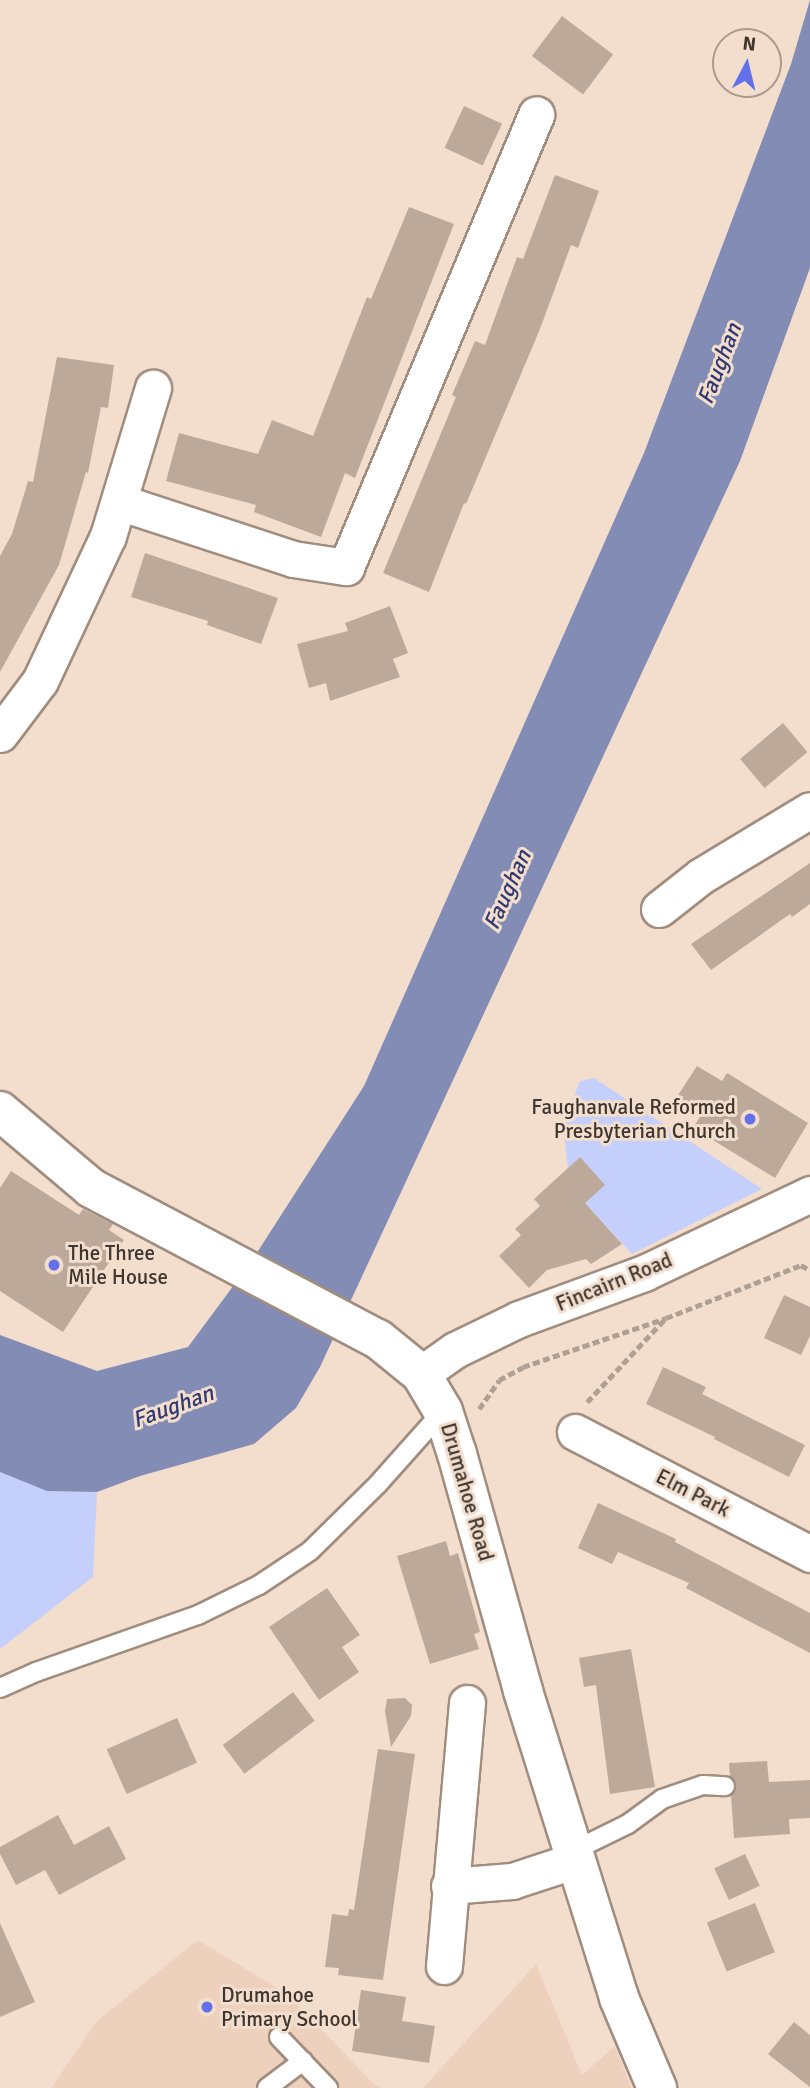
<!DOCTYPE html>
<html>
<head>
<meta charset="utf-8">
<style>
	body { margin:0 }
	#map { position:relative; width:810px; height:2088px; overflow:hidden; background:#f3dece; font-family:Signika,sans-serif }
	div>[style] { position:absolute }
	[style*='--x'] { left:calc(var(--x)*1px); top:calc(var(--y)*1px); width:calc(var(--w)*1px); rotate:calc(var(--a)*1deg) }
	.built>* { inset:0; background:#edd1bc }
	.green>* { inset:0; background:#c4cffb }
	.water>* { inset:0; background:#828cb5 }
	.building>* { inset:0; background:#bda99a; transform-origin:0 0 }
	.path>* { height:4.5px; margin-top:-2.25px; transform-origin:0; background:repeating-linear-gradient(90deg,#b0a093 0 7px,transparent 0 10.5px) }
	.roads { filter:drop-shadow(2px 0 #a18d7e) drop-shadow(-2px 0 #a18d7e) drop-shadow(0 2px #a18d7e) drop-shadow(0 -2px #a18d7e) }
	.service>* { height:18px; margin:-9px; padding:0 9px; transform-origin:9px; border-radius:9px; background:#fff }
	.minor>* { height:35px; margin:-17.5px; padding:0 17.5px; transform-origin:17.5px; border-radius:17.5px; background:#fff }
	.tertiary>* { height:38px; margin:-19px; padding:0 19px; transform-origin:19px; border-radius:19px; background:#fff }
	.dots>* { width:19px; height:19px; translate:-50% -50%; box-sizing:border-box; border:4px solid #f3dece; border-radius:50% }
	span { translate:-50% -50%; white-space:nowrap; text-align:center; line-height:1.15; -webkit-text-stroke:6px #f3dece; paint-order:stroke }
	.poi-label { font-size:21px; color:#3e362f }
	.right { translate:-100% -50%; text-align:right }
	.left { translate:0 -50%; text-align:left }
	.street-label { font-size:21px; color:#3e362f }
	.water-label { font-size:23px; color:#313a71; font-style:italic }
	.north { position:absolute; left:712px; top:28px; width:70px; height:70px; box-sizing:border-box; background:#f3dece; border:2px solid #ab9b8e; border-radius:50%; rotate:7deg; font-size:19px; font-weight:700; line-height:28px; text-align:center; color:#3e362f }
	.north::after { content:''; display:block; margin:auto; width:24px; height:32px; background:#6271e9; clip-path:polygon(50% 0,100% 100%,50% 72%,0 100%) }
</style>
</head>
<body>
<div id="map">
	<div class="built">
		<div style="clip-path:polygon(198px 1940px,287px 1994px,373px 2083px,382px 2088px,51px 2088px,97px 2021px)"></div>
		<div style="clip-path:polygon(536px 1964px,582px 2075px,615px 2046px,631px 2088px,423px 2088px)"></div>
	</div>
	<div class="green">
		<div style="clip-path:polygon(594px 1078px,762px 1189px,632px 1254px,585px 1203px,580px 1157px,568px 1168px,563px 1125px,580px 1081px)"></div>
		<div style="clip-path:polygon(0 1472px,47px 1491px,97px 1492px,93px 1577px,0 1649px)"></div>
	</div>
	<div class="water">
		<div style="clip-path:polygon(810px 0,810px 268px,740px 461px,320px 1367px,296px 1408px,254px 1444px,140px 1476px,97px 1492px,47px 1491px,0 1472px,0 1335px,97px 1371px,188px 1347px,251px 1262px,364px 1086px,644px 453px,791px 64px)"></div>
	</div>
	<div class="building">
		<div style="left:562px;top:16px;width:64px;height:50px;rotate:37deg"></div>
		<div style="left:464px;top:106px;width:42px;height:46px;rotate:25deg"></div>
		<div style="clip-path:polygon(555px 175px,599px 191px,578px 248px,571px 245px,540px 329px,466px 504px,464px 503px,429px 592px,383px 573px,456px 397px,452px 395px,475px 341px,485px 345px,517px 257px,523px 259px)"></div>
		<div style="clip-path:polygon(409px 207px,454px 224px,355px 478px,345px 473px,321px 537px,254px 512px,256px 505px,166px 481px,179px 433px,258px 454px,272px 420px,313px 436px,367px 297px,371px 299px)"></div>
		<div style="clip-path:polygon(57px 357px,114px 365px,108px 408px,101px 407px,88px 473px,86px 472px,59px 565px,0 672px,0 556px,12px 534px,28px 481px,33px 482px)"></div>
		<div style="clip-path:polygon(145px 553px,278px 598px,261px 644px,207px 625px,208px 621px,131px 597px)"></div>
		<div style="clip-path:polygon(390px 606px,408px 653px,393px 659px,400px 677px,330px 701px,326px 683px,309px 688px,297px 644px,348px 631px,345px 623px)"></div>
		<div style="left:783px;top:723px;width:38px;height:56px;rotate:50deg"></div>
		<div style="clip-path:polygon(810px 863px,810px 904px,792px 917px,790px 914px,711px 970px,691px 944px)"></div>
		<div style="clip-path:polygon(697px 1066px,722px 1081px,727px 1073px,808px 1123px,775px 1178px,693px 1128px,701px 1115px,675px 1100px)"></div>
		<div style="clip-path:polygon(580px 1157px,605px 1185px,585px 1203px,622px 1244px,591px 1264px,586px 1259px,547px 1270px,529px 1288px,499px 1256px,521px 1235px,515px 1229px,540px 1206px,534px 1199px)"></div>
		<div style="clip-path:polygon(11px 1171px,79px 1215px,83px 1209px,113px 1224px,109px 1230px,124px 1240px,63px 1332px,0 1291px,0 1188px)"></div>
		<div style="clip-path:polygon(784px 1295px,810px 1307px,810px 1336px,801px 1355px,764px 1338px)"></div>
		<div style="clip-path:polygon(663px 1367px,706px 1387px,702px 1394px,805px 1445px,789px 1477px,714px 1439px,715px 1437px,646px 1404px)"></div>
		<div style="clip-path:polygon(598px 1503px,676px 1539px,675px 1542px,810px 1613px,810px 1653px,686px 1588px,689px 1583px,618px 1552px,612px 1564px,578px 1548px)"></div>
		<div style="clip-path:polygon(446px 1541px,450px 1556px,458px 1553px,480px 1632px,474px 1634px,479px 1649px,430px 1664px,397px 1556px)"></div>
		<div style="clip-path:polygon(327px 1588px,360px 1635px,342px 1647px,359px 1672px,319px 1700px,269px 1627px)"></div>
		<div style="clip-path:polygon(631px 1649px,655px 1787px,610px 1794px,596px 1685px,584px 1687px,579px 1658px)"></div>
		<div style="left:293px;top:1692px;width:36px;height:88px;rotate:53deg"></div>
		<div style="clip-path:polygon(405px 1698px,412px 1705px,411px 1716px,391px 1747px,385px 1711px,387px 1699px)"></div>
		<div style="left:177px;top:1718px;width:49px;height:77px;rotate:66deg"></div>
		<div style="clip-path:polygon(378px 1749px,415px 1754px,383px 1980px,338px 1975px,339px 1968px,325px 1967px,332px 1914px,348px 1916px,349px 1909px,354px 1910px)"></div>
		<div style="clip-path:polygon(767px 1761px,769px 1782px,810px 1780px,810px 1818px,789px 1819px,790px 1834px,734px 1838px,731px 1795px,736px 1786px,730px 1776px,729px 1763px)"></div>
		<div style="clip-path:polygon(58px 1815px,74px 1845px,109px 1826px,126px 1859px,59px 1895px,45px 1870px,16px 1885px,0 1854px,0 1847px)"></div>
		<div style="left:745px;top:1854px;width:35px;height:34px;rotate:65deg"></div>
		<div style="left:755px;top:1903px;width:53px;height:52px;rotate:68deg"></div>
		<div style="clip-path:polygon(0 1923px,35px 2002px,0 2017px)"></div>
		<div style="clip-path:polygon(361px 1990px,406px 1997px,402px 2021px,435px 2026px,429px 2063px,352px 2051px)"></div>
		<div style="clip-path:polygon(794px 2022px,810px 2035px,810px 2087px,768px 2054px)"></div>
	</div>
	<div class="path">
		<div style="--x:587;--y:1402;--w:114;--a:-46.8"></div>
		<div style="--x:479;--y:1409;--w:35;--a:-55"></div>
		<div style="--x:499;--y:1380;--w:27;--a:-28"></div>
		<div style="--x:523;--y:1367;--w:151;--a:-18.9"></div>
		<div style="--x:666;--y:1318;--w:145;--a:-21.4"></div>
		<div style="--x:801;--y:1265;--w:10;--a:29"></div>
	</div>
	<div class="roads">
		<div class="service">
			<div style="--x:0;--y:1688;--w:39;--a:-24"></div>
			<div style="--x:36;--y:1672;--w:172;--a:-19.4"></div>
			<div style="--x:198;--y:1615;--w:68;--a:-26.2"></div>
			<div style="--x:259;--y:1585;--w:61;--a:-33.7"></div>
			<div style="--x:310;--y:1551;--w:95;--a:-44.6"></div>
			<div style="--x:378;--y:1484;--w:98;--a:-48.3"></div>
			<div style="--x:573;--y:1851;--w:61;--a:-26.1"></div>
			<div style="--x:628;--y:1824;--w:42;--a:-36.3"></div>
			<div style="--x:662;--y:1799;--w:43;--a:-18.9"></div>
			<div style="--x:703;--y:1785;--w:22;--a:3"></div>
			<div style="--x:279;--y:2037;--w:71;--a:46.1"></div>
			<div style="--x:267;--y:2088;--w:45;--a:-36.9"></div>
		</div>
		<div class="minor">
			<div style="--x:119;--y:502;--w:183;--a:18.1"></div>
			<div style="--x:293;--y:559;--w:54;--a:8.6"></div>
			<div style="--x:346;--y:567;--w:491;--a:-67.2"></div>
			<div style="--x:0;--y:734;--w:66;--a:-53"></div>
			<div style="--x:40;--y:681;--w:160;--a:-64.9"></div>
			<div style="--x:108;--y:536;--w:155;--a:-73.1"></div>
			<div style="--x:659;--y:909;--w:53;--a:-38.2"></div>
			<div style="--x:701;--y:876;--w:127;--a:-31.2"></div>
			<div style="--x:421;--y:1374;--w:42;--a:-35.2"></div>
			<div style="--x:455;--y:1350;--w:71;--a:-25.8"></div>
			<div style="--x:519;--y:1319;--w:133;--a:-20.2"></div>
			<div style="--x:644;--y:1273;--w:184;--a:-25.4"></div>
			<div style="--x:575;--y:1432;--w:265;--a:27.4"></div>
			<div style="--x:449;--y:1886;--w:63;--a:-4.5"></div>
			<div style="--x:512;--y:1881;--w:67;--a:-18.2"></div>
			<div style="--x:444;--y:1966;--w:264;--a:-85"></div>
		</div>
		<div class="tertiary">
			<div style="--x:0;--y:1111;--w:119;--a:40.2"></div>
			<div style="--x:91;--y:1188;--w:324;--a:27.8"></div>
			<div style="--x:378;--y:1339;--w:55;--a:39.1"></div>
			<div style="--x:421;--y:1374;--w:43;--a:59.3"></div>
			<div style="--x:443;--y:1411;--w:45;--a:72"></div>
			<div style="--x:457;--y:1454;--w:246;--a:74.4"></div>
			<div style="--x:523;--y:1691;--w:322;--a:72.6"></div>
			<div style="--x:619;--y:1998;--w:98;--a:67.1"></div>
		</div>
	</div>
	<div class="dots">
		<div style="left:750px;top:1119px;background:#6271e9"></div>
		<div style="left:54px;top:1265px;background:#6271e9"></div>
		<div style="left:207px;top:2007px;background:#6271e9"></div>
	</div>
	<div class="poi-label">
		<span class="right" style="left:736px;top:1119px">Faughanvale Reformed<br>Presbyterian Church</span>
		<span class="left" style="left:68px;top:1265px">The Three<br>Mile House</span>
		<span class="left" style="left:221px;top:2007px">Drumahoe<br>Primary School</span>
	</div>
	<div class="street-label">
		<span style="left:614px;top:1282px;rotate:-22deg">Fincairn Road</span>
		<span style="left:467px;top:1492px;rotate:74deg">Drumahoe Road</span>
		<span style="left:693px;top:1493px;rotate:27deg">Elm Park</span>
	</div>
	<div class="water-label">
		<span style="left:720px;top:364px;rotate:-69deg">Faughan</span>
		<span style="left:508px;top:890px;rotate:-66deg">Faughan</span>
		<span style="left:173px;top:1407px;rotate:-20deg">Faughan</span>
	</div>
	<div class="north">N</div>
</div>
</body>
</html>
